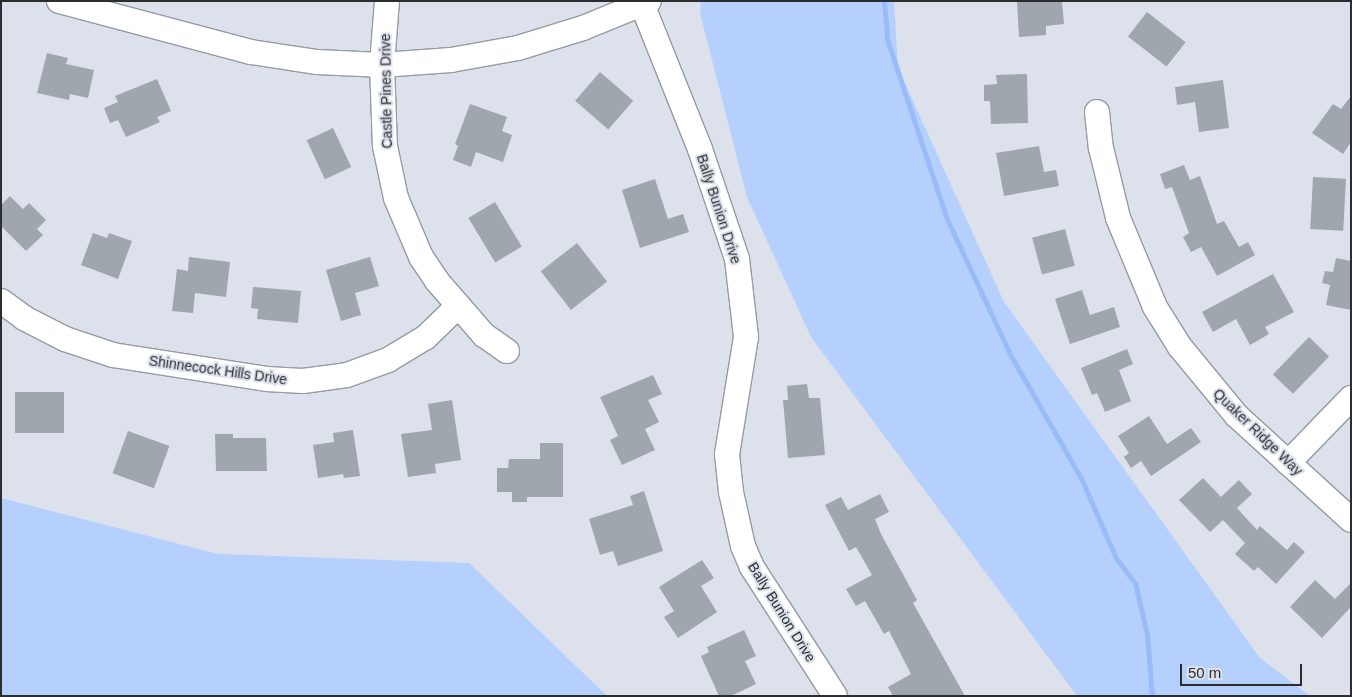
<!DOCTYPE html>
<html>
<head>
<meta charset="utf-8">
<style>
	body { margin:0 }
	#map { position:relative; width:1352px; height:697px; overflow:hidden; background:#dce1eb; font-family:Helvetica,sans-serif }
	div>[style] { position:absolute }
	[style*='--x'] { left:calc(var(--x)*1px); top:calc(var(--y)*1px); width:calc(var(--w)*1px); rotate:calc(var(--a)*1deg) }
	.green>* { inset:0; background:#b6d0fd }
	.stream>* { height:5px; margin:-2.5px; padding:0 2.5px; transform-origin:2.5px; border-radius:2.5px; background:#99bcf8 }
	.building>* { inset:0; background:#a0a6ae; transform-origin:0 0 }
	.roads { filter:drop-shadow(1px 0 #959aa3) drop-shadow(-1px 0 #959aa3) drop-shadow(0 1px #959aa3) drop-shadow(0 -1px #959aa3) }
	.minor>* { height:24px; margin:-12px; padding:0 12px; transform-origin:12px; border-radius:12px; background:#fff }
	span { translate:-50% -50%; white-space:nowrap; text-align:center; line-height:1.15; -webkit-text-stroke:4px #dce1eb; paint-order:stroke }
	.street-label { font-size:14px; color:#2b2d30 }
	.frame { position:absolute; inset:0; border:2px solid #2b2d30; pointer-events:none }
	.scale { position:absolute; left:1180px; top:664px; width:122px; height:22px; box-sizing:border-box; border:2px solid #2b2d30; border-top:0; padding-left:6px; font-size:15px; line-height:18px; white-space:nowrap; color:#2b2d30; -webkit-text-stroke:4px #dce1eb; paint-order:stroke }
</style>
</head>
<body>
<div id="map">
	<div class="green">
		<div style="clip-path:polygon(701px 1px,894px 1px,898px 68px,1004px 302px,1260px 658px,1310px 696px,1077px 696px,811px 337px,747px 197px,700px 13px)"></div>
		<div style="clip-path:polygon(1px 498px,218px 554px,469px 563px,607px 696px,1px 696px)"></div>
	</div>
	<div class="stream">
		<div style="--x:884;--y:1;--w:38;--a:85"></div>
		<div style="--x:887;--y:39;--w:190;--a:71.6"></div>
		<div style="--x:947;--y:219;--w:151;--a:65"></div>
		<div style="--x:1011;--y:356;--w:141;--a:60.2"></div>
		<div style="--x:1081;--y:478;--w:87;--a:66.4"></div>
		<div style="--x:1116;--y:558;--w:31;--a:53"></div>
		<div style="--x:1135;--y:583;--w:52;--a:76.8"></div>
		<div style="--x:1147;--y:634;--w:62;--a:85.4"></div>
	</div>
	<div class="building">
		<div style="clip-path:polygon(1017px 1px,1062px 1px,1064px 24px,1046px 26px,1046px 35px,1019px 37px)"></div>
		<div style="left:1147px;top:12px;width:49px;height:31px;rotate:38deg"></div>
		<div style="clip-path:polygon(47px 53px,68px 58px,66px 64px,94px 70px,88px 98px,70px 94px,69px 100px,37px 93px)"></div>
		<div style="left:600px;top:72px;width:44px;height:38px;rotate:41deg"></div>
		<div style="clip-path:polygon(1027px 74px,1028px 123px,991px 124px,990px 101px,984px 101px,984px 85px,997px 84px,996px 75px)"></div>
		<div style="clip-path:polygon(157px 79px,171px 111px,157px 117px,160px 122px,126px 137px,118px 120px,110px 123px,104px 108px,118px 102px,115px 96px)"></div>
		<div style="clip-path:polygon(1223px 80px,1229px 128px,1199px 132px,1195px 102px,1177px 105px,1175px 87px)"></div>
		<div style="clip-path:polygon(1351px 96px,1351px 142px,1343px 154px,1312px 133px,1333px 104px,1341px 109px)"></div>
		<div style="clip-path:polygon(470px 104px,507px 117px,502px 131px,512px 135px,503px 162px,476px 152px,471px 167px,453px 160px,458px 146px,455px 144px)"></div>
		<div style="left:333px;top:128px;width:43px;height:29px;rotate:65deg"></div>
		<div style="clip-path:polygon(1039px 146px,1044px 172px,1056px 170px,1059px 186px,1004px 196px,996px 153px)"></div>
		<div style="clip-path:polygon(1184px 165px,1190px 180px,1200px 176px,1217px 224px,1224px 221px,1239px 247px,1248px 242px,1255px 255px,1217px 276px,1201px 247px,1191px 252px,1183px 237px,1189px 233px,1172px 187px,1165px 189px,1160px 174px)"></div>
		<div style="left:1313px;top:177px;width:33px;height:52px;rotate:3deg"></div>
		<div style="clip-path:polygon(655px 179px,668px 219px,683px 214px,689px 232px,640px 248px,622px 190px)"></div>
		<div style="clip-path:polygon(10px 196px,23px 209px,29px 203px,46px 220px,37px 229px,43px 235px,26px 251px,1px 226px,1px 205px)"></div>
		<div style="left:495px;top:202px;width:52px;height:31px;rotate:59deg"></div>
		<div style="left:1065px;top:229px;width:38px;height:34px;rotate:75deg"></div>
		<div style="clip-path:polygon(93px 233px,107px 238px,109px 233px,132px 241px,118px 279px,81px 265px)"></div>
		<div style="left:577px;top:243px;width:49px;height:46px;rotate:52deg"></div>
		<div style="clip-path:polygon(189px 257px,230px 262px,226px 297px,195px 293px,193px 313px,172px 311px,177px 269px,188px 271px)"></div>
		<div style="clip-path:polygon(370px 257px,379px 286px,355px 293px,361px 315px,341px 321px,326px 270px)"></div>
		<div style="clip-path:polygon(1336px 258px,1351px 261px,1351px 310px,1326px 305px,1330px 285px,1322px 283px,1325px 271px,1333px 272px)"></div>
		<div style="clip-path:polygon(1273px 274px,1294px 312px,1265px 327px,1269px 334px,1250px 345px,1236px 319px,1213px 332px,1202px 312px)"></div>
		<div style="clip-path:polygon(253px 287px,301px 291px,298px 323px,257px 319px,258px 309px,251px 308px)"></div>
		<div style="clip-path:polygon(1082px 290px,1090px 315px,1114px 307px,1120px 327px,1070px 344px,1055px 299px)"></div>
		<div style="left:1309px;top:337px;width:28px;height:52px;rotate:44deg"></div>
		<div style="clip-path:polygon(1127px 349px,1133px 364px,1119px 370px,1131px 401px,1105px 412px,1097px 393px,1092px 395px,1081px 368px)"></div>
		<div style="clip-path:polygon(653px 375px,662px 394px,648px 400px,659px 422px,645px 429px,655px 450px,622px 465px,610px 440px,618px 436px,600px 397px)"></div>
		<div style="clip-path:polygon(807px 384px,809px 398px,820px 398px,825px 455px,788px 458px,783px 400px,788px 400px,787px 386px)"></div>
		<div style="left:15px;top:392px;width:49px;height:41px"></div>
		<div style="clip-path:polygon(452px 400px,461px 460px,435px 464px,436px 473px,408px 477px,401px 434px,432px 430px,428px 404px)"></div>
		<div style="clip-path:polygon(1149px 416px,1167px 444px,1191px 428px,1201px 442px,1151px 476px,1141px 461px,1131px 468px,1124px 457px,1129px 453px,1118px 436px)"></div>
		<div style="clip-path:polygon(353px 430px,360px 476px,344px 478px,343px 474px,318px 478px,313px 445px,334px 442px,333px 433px)"></div>
		<div style="left:128px;top:431px;width:44px;height:45px;rotate:20deg"></div>
		<div style="clip-path:polygon(215px 434px,233px 434px,233px 438px,266px 438px,267px 471px,216px 471px)"></div>
		<div style="clip-path:polygon(540px 443px,563px 443px,563px 497px,527px 497px,527px 502px,512px 502px,512px 492px,497px 492px,497px 468px,508px 468px,509px 459px,540px 459px)"></div>
		<div style="clip-path:polygon(1203px 478px,1221px 497px,1239px 480px,1252px 494px,1237px 508px,1257px 530px,1260px 526px,1287px 550px,1294px 542px,1305px 552px,1276px 584px,1258px 567px,1254px 571px,1235px 554px,1245px 543px,1223px 520px,1210px 532px,1179px 500px)"></div>
		<div style="clip-path:polygon(644px 491px,663px 551px,618px 566px,613px 551px,600px 555px,589px 519px,633px 505px,630px 496px)"></div>
		<div style="clip-path:polygon(880px 494px,889px 512px,875px 519px,881px 534px,917px 600px,913px 603px,965px 696px,893px 696px,888px 687px,911px 674px,889px 631px,884px 634px,865px 601px,856px 606px,846px 589px,872px 575px,856px 547px,849px 551px,825px 505px,841px 497px,848px 510px)"></div>
		<div style="clip-path:polygon(702px 560px,714px 578px,701px 586px,717px 612px,678px 638px,664px 617px,674px 611px,659px 587px)"></div>
		<div style="clip-path:polygon(1315px 580px,1335px 599px,1351px 583px,1351px 607px,1322px 638px,1290px 607px)"></div>
		<div style="clip-path:polygon(744px 630px,756px 656px,745px 661px,756px 684px,731px 696px,719px 696px,701px 656px,709px 652px,707px 647px)"></div>
	</div>
	<div class="roads">
		<div class="minor">
			<div style="--x:59;--y:1;--w:199;--a:14.9"></div>
			<div style="--x:251;--y:52;--w:67;--a:8.6"></div>
			<div style="--x:317;--y:62;--w:65;--a:2.6"></div>
			<div style="--x:382;--y:65;--w:69;--a:-4.1"></div>
			<div style="--x:451;--y:60;--w:68;--a:-10.2"></div>
			<div style="--x:518;--y:48;--w:68;--a:-17.1"></div>
			<div style="--x:583;--y:28;--w:71;--a:-22.2"></div>
			<div style="--x:387;--y:1;--w:64;--a:94.5"></div>
			<div style="--x:382;--y:65;--w:81;--a:87.9"></div>
			<div style="--x:385;--y:146;--w:53;--a:78.1"></div>
			<div style="--x:396;--y:198;--w:64;--a:67"></div>
			<div style="--x:421;--y:257;--w:29;--a:56"></div>
			<div style="--x:437;--y:281;--w:72;--a:49"></div>
			<div style="--x:484;--y:335;--w:28;--a:35"></div>
			<div style="--x:642;--y:4;--w:156;--a:68.2"></div>
			<div style="--x:700;--y:149;--w:116;--a:71.4"></div>
			<div style="--x:737;--y:259;--w:79;--a:83.4"></div>
			<div style="--x:746;--y:337;--w:119;--a:99.2"></div>
			<div style="--x:727;--y:454;--w:38;--a:84"></div>
			<div style="--x:731;--y:492;--w:55;--a:77.5"></div>
			<div style="--x:743;--y:546;--w:23;--a:67"></div>
			<div style="--x:752;--y:567;--w:153;--a:57.2"></div>
			<div style="--x:1097;--y:112;--w:36;--a:84"></div>
			<div style="--x:1101;--y:148;--w:72;--a:76.3"></div>
			<div style="--x:1118;--y:218;--w:96;--a:67.4"></div>
			<div style="--x:1155;--y:307;--w:47;--a:58"></div>
			<div style="--x:1180;--y:347;--w:88;--a:50.5"></div>
			<div style="--x:1236;--y:415;--w:156;--a:42.4"></div>
			<div style="--x:1;--y:301;--w:29;--a:36"></div>
			<div style="--x:24;--y:318;--w:46;--a:27.1"></div>
			<div style="--x:65;--y:339;--w:51;--a:18.4"></div>
			<div style="--x:113;--y:355;--w:155;--a:8.9"></div>
			<div style="--x:266;--y:379;--w:37;--a:3"></div>
			<div style="--x:303;--y:381;--w:44;--a:-7.8"></div>
			<div style="--x:347;--y:375;--w:44;--a:-20.1"></div>
			<div style="--x:388;--y:360;--w:44;--a:-31.2"></div>
			<div style="--x:426;--y:337;--w:45;--a:-44.1"></div>
			<div style="--x:1288;--y:463;--w:91;--a:-45.9"></div>
		</div>
	</div>
	<div class="street-label">
		<span style="left:386px;top:91px;rotate:-91deg">Castle Pines Drive</span>
		<span style="left:719px;top:209px;rotate:72deg">Bally Bunion Drive</span>
		<span style="left:218px;top:370px;rotate:8deg">Shinnecock Hills Drive</span>
		<span style="left:1258px;top:432px;rotate:44deg">Quaker Ridge Way</span>
		<span style="left:782px;top:612px;rotate:58deg">Bally Bunion Drive</span>
	</div>
	<div class="frame"></div>
	<div class="scale">50 m</div>
</div>
</body>
</html>
